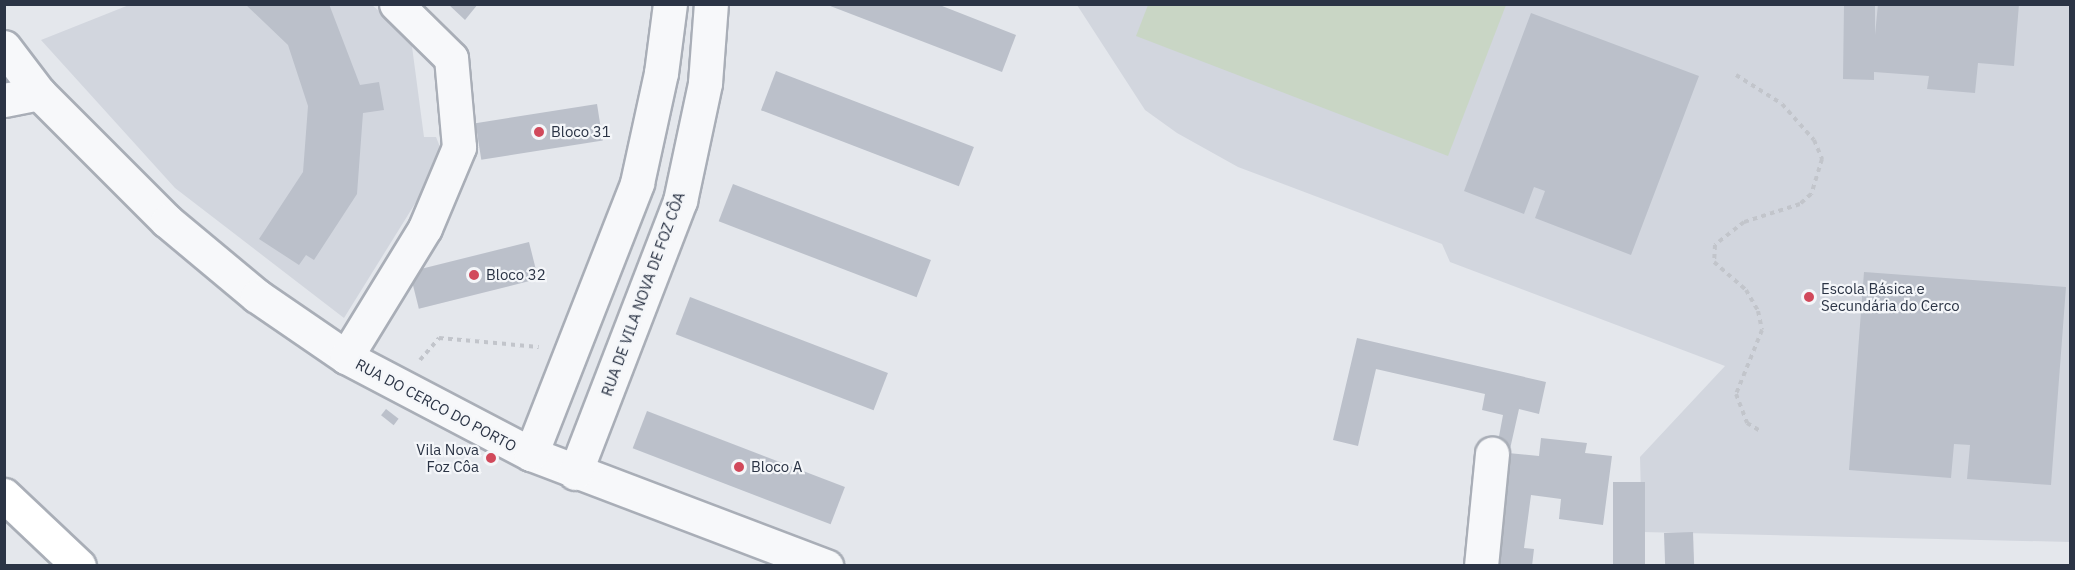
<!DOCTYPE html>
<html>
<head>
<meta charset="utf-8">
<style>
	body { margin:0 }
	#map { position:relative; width:2075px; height:570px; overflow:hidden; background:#e4e7ec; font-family:"IBM Plex Sans",sans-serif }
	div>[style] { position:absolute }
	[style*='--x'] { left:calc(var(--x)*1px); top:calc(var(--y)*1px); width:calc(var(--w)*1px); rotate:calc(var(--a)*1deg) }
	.built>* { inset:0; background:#d2d6de }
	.green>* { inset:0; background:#c9d6c5 }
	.building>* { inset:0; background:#bbc0ca; transform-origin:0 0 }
	.path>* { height:4px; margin-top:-2px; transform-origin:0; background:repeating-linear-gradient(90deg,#c2c5cb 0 4.5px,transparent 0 9px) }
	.roads { filter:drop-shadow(2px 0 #a9aeb7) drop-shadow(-2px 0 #a9aeb7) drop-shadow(0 2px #a9aeb7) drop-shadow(0 -2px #a9aeb7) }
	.minor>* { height:33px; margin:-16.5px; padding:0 16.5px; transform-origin:16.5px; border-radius:16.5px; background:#f7f8fa }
	.major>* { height:33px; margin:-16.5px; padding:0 16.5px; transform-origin:16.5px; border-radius:16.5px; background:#fff }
	.dots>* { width:16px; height:16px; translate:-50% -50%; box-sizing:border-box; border:3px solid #f4f6f9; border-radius:50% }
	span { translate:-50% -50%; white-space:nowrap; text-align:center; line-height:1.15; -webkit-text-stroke:4.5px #f4f6f9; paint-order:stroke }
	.poi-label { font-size:15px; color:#2b3445 }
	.left { translate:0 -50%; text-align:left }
	.right { translate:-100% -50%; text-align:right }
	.street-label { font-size:15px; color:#2b3445 }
	.frame { position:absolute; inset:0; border:6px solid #2b3445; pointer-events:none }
</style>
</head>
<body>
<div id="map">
	<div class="built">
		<div style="clip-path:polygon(129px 5px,372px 5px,411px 39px,424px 137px,436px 137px,444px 157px,344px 318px,175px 188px,41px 40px)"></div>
		<div style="clip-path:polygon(1077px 5px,2070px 5px,2070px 542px,1642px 532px,1640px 457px,1725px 366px,1450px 262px,1442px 244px,1238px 167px,1177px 133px,1145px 110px)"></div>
	</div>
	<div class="green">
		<div style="clip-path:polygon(1148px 5px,1505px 4px,1506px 5px,1448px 156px,1136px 36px)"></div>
	</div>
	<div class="building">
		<div style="clip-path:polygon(245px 4px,329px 4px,360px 85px,379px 82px,384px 110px,363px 113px,357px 194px,314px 260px,306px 255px,299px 265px,259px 239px,303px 172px,308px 106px,288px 45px)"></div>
		<div style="clip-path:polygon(448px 4px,478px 4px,465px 20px)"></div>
		<div style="clip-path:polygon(825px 4px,937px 4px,1016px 35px,1002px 72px)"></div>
		<div style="clip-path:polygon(1844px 4px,1875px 4px,1875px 35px,1878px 4px,2019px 4px,2014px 66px,1978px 63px,1975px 93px,1927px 89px,1929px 76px,1874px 72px,1874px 80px,1843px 79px)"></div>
		<div style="clip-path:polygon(1531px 13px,1699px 76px,1631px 255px,1535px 218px,1545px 191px,1534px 187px,1524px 214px,1464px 191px)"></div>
		<div style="left:776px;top:71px;width:212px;height:42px;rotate:21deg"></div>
		<div style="left:597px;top:104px;width:37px;height:123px;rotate:81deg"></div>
		<div style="left:733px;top:184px;width:212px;height:40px;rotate:21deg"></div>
		<div style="left:529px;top:242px;width:38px;height:123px;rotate:76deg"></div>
		<div style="clip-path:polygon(1864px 272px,2066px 287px,2051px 485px,1967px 479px,1970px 445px,1954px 444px,1951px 478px,1849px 470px)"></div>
		<div style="left:690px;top:297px;width:212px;height:40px;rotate:21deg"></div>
		<div style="clip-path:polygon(1357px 338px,1546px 382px,1539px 414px,1519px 409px,1510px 449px,1497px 447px,1503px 415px,1482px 410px,1485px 394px,1376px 369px,1358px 446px,1333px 440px)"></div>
		<div style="left:386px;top:409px;width:16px;height:8px;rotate:38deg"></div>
		<div style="left:647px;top:411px;width:212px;height:40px;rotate:21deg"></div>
		<div style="clip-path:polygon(1541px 438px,1587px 443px,1585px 453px,1612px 456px,1603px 525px,1559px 519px,1561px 499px,1531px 495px,1524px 548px,1534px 549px,1532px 566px,1495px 566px,1508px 453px,1539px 456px)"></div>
		<div style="left:1613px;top:482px;width:32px;height:84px"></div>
		<div style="left:1693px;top:532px;width:34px;height:29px;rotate:88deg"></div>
	</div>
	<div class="path">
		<div style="--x:1736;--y:75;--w:54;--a:32.2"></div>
		<div style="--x:1782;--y:104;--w:48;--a:48.4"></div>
		<div style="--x:1814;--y:140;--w:21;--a:67"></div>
		<div style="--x:1822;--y:159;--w:37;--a:107"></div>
		<div style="--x:1811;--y:194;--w:15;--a:138"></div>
		<div style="--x:1800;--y:204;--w:59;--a:162.2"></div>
		<div style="--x:1744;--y:222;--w:37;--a:142"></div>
		<div style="--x:1715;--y:245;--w:17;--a:93"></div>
		<div style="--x:1714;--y:262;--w:43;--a:41.2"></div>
		<div style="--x:1746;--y:290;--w:24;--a:60"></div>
		<div style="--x:1758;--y:311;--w:19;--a:78"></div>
		<div style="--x:1762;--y:330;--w:69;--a:112.1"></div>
		<div style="--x:1736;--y:394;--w:31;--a:69"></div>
		<div style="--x:1747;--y:423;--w:17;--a:31"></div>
		<div style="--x:420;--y:360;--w:29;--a:-49"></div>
		<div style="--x:439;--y:338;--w:100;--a:5.1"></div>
	</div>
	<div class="roads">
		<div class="minor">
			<div style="--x:4;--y:47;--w:58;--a:52.7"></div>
			<div style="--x:39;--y:93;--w:181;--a:45"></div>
			<div style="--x:167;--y:221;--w:117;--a:39.8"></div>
			<div style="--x:257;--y:296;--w:108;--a:34.4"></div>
			<div style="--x:346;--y:357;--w:209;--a:27.7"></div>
			<div style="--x:531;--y:454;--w:316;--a:20.8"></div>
			<div style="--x:4;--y:100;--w:36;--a:-11"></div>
			<div style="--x:346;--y:357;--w:151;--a:-58.5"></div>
			<div style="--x:425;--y:228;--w:88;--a:-67.2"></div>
			<div style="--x:459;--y:147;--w:89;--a:-95.1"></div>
			<div style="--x:451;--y:58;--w:77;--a:-135.5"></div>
			<div style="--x:531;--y:454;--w:291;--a:-68.6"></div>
			<div style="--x:637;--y:183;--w:113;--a:-77.7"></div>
			<div style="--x:661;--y:73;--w:70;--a:-82.6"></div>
			<div style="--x:575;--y:473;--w:292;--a:-68.9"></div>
			<div style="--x:680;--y:201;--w:121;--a:-78"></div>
			<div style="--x:705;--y:83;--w:79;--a:-85.7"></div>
			<div style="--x:1481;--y:566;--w:113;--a:-84.4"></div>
		</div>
		<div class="major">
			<div style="--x:4;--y:495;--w:103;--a:43.4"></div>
		</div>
	</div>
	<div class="dots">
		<div style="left:539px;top:132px;background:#d1495b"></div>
		<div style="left:474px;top:275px;background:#d1495b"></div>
		<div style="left:1809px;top:297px;background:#d1495b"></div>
		<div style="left:491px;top:458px;background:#d1495b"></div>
		<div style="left:739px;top:467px;background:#d1495b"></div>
	</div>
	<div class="poi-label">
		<span class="left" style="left:551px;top:132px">Bloco 31</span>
		<span class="left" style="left:486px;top:275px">Bloco 32</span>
		<span class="left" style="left:1821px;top:297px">Escola Básica e<br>Secundária do Cerco</span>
		<span class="right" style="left:479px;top:458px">Vila Nova<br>Foz Côa</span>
		<span class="left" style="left:751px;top:467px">Bloco A</span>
	</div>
	<div class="street-label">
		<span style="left:643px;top:294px;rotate:-70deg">RUA DE VILA NOVA DE FOZ CÔA</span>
		<span style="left:436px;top:405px;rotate:28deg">RUA DO CERCO DO PORTO</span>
	</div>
	<div class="frame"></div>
</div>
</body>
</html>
